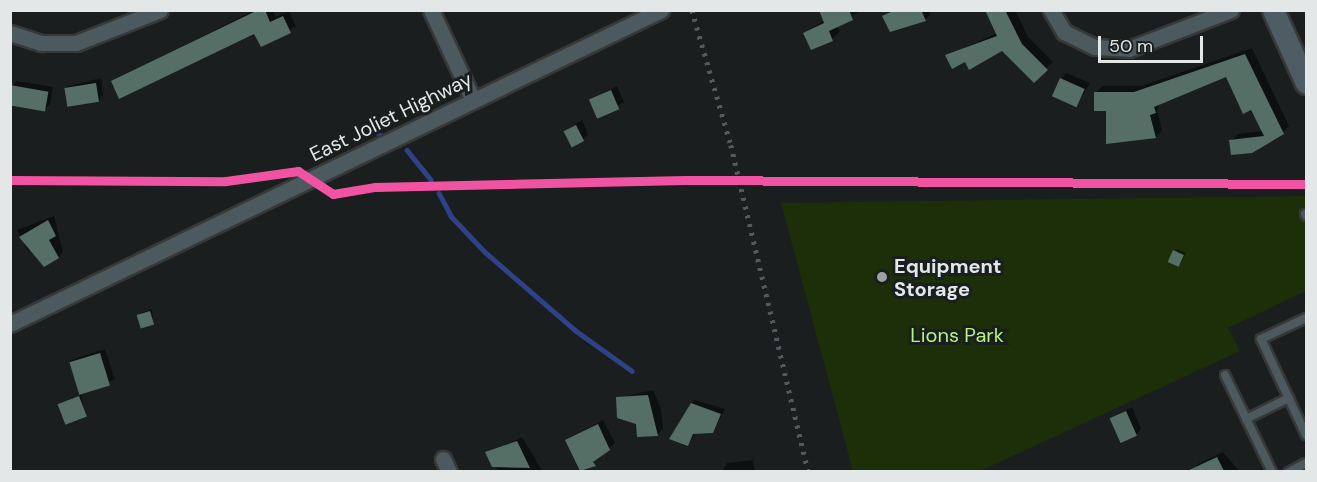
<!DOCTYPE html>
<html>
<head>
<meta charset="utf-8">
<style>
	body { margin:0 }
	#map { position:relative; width:1317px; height:482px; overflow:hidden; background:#1a1e1e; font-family:"DM Sans",sans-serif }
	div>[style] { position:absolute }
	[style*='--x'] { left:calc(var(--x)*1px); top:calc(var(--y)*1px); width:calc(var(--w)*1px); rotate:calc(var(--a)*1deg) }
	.green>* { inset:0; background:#1d2f09 }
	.shadow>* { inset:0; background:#0007; transform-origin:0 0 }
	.stream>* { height:4.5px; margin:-2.25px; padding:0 2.25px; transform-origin:2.25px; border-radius:2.25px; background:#2e4288 }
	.building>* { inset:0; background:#556f66; transform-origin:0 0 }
	.roads { filter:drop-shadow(2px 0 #373939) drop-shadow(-2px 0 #373939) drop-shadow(0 2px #373939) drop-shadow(0 -2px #373939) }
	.lane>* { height:8px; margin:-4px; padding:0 4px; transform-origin:4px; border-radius:4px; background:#4c5a60 }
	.street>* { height:15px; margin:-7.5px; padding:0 7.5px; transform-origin:7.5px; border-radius:7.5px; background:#4c5a60 }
	.secondary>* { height:21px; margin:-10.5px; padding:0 10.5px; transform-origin:10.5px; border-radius:10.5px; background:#4e5c63 }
	.rail>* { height:4.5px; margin-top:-2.25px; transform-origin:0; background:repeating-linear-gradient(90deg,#535a5e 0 3px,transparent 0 9px) }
	.cycleway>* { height:9px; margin:-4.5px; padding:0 4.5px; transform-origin:4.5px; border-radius:4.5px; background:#f153a3 }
	.dots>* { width:16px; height:16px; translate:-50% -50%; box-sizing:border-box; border:3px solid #191f1f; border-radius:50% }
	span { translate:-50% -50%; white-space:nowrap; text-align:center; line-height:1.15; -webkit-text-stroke:6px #191f1f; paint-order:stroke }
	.street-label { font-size:20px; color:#e3e7e8 }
	.poi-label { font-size:20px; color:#e3e7e8; font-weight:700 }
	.left { translate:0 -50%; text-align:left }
	.park-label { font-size:20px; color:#b6f27e }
	.frame { position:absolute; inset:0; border:12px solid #e3e7e8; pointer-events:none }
	.scale { position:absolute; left:1098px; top:36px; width:105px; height:27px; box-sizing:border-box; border:3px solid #e3e7e8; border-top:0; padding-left:8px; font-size:18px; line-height:21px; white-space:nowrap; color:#e3e7e8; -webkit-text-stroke:4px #191f1f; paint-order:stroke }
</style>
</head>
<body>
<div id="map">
	<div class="green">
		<div style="clip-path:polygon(1306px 196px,1306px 291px,1228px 328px,1240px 351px,980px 471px,853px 471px,781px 203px)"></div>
	</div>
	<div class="shadow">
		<div style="clip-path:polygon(255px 10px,273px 10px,276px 17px,289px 11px,296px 26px,262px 45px,255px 32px,113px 81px)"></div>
		<div style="clip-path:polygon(820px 10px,859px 10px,860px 11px,837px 26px,840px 32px,832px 39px,805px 33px,825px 20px)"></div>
		<div style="clip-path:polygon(892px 10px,928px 10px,930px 15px,925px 20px,884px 17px)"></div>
		<div style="clip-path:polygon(987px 10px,1015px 10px,1028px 37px,1053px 62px,1034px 81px,1002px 49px,965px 60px,947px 56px,997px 33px)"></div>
		<div style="clip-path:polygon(1252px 48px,1289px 126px,1283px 132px,1251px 151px,1231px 141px,1238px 134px,1263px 131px,1227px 75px,1161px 102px,1157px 110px,1162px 130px,1156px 137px,1108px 142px,1107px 110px,1096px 93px,1102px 86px,1142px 86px)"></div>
		<div style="clip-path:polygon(1066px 73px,1090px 83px,1077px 105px,1061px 79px)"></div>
		<div style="clip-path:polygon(101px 78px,103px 95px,98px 101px,65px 87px)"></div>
		<div style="clip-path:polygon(17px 81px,53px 87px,50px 104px,44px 110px,12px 86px)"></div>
		<div style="clip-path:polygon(617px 86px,624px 102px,598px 117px,591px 100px)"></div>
		<div style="clip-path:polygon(582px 120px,588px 135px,583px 140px,565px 131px)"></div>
		<div style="clip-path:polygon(54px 216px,63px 252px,58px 257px,35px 247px,28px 251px,17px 230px)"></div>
		<div style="clip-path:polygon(1177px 249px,1186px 253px,1180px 265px,1174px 251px)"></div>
		<div style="clip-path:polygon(152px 309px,153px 322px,139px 315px,141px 313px)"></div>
		<div style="left:105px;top:349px;width:32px;height:37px;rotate:72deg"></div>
		<div style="clip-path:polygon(653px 390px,661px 409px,663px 429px,657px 435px,638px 423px,618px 398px)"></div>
		<div style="clip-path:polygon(81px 395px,86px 416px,60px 405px,62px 403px)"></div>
		<div style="clip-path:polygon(694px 400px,725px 409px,713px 432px,696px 432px,688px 445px,671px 438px)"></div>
		<div style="clip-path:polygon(1132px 407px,1141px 429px,1136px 435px,1111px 419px)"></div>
		<div style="clip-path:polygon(603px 420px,615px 443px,582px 471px,567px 440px)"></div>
		<div style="clip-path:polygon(522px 437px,543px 472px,499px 472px,487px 453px)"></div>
		<div style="clip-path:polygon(1223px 452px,1240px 472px,1192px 472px,1198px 464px)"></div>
		<div style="clip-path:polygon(753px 460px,755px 472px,722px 472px,727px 463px)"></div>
	</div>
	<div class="stream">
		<div style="--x:372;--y:126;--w:12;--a:48"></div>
		<div style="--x:407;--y:150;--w:38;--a:51"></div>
		<div style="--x:439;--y:193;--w:26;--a:62"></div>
		<div style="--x:451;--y:216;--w:50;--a:46.6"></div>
		<div style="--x:485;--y:252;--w:119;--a:40.9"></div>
		<div style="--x:575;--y:330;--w:70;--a:35.7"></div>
	</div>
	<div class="building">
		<div style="clip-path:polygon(258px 10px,265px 10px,270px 22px,283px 16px,291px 33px,261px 47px,254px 34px,119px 99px,111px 81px)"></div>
		<div style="clip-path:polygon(819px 10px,849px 10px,853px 20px,829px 31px,833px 41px,811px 50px,803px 33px,824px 23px)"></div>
		<div style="clip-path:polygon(895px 10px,921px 10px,926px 21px,890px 32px,882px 16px)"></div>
		<div style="clip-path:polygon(985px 10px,1005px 10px,1022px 44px,1048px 70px,1034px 83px,1002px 51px,969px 70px,965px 62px,952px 69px,945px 55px,997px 36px)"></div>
		<div style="clip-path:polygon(1245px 54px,1284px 134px,1252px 153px,1231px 155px,1229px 140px,1264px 136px,1251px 110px,1243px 114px,1226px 77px,1154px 107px,1156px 113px,1150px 115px,1156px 138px,1106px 144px,1106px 111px,1094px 111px,1094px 92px,1134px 92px)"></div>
		<div style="left:1060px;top:78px;width:27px;height:20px;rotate:24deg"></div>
		<div style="left:96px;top:83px;width:19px;height:32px;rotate:81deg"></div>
		<div style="left:10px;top:85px;width:39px;height:20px;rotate:10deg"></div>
		<div style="left:611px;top:90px;width:21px;height:24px;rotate:67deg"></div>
		<div style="left:576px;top:125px;width:18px;height:14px;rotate:63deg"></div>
		<div style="clip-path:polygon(48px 220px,56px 236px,49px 240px,59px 258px,44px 267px,19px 237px)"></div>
		<div style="left:1173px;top:250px;width:12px;height:13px;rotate:24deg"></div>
		<div style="left:150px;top:311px;width:14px;height:14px;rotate:73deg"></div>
		<div style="left:100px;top:353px;width:34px;height:32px;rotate:73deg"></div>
		<div style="clip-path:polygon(648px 395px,658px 436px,637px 437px,636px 424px,617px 418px,616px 397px)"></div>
		<div style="left:79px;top:396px;width:22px;height:23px;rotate:69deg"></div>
		<div style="clip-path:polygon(691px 403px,721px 414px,713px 433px,693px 434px,688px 446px,669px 439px)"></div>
		<div style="left:1126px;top:411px;width:27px;height:18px;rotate:66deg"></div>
		<div style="clip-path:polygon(598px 424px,610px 450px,593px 462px,596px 466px,580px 471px,565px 440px)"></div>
		<div style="clip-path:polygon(517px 441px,530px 468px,492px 467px,485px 452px)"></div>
		<div style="clip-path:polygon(1217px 457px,1224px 471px,1187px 471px)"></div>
	</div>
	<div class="roads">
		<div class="lane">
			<div style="--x:1305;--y:214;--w:2;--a:63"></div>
			<div style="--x:1306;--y:318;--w:50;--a:155"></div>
			<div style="--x:1261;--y:339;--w:106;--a:64.9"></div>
			<div style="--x:1225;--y:375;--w:108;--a:64.1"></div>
			<div style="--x:1246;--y:419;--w:48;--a:-26"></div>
			<div style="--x:1289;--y:472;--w:19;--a:-28"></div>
		</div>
		<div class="street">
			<div style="--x:431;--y:10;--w:99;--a:65"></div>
			<div style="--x:1051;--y:10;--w:26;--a:59"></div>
			<div style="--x:1064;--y:32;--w:34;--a:26"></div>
			<div style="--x:1095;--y:47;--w:34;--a:3"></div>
			<div style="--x:1129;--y:49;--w:109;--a:-20.9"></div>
			<div style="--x:10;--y:33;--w:33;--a:18"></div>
			<div style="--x:41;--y:43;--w:35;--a:0"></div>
			<div style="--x:76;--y:43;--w:90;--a:-21.4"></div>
			<div style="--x:10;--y:324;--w:723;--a:-25.75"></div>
			<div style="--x:443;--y:459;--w:14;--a:65"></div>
		</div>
		<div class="secondary">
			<div style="--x:1273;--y:10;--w:80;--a:65.7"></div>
		</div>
	</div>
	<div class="rail">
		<div style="--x:692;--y:10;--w:141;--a:73.9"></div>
		<div style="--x:731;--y:145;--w:336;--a:76.7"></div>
	</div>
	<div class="cycleway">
		<div style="--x:10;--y:180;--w:216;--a:0.3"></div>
		<div style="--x:226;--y:181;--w:73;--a:-7.9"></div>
		<div style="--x:298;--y:171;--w:42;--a:33.3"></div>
		<div style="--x:333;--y:194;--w:43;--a:-9.5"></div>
		<div style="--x:375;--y:187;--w:310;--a:-1.3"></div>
		<div style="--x:685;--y:180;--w:621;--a:0.37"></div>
	</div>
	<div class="dots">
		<div style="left:882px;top:277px;background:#9da1a1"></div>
	</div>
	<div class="street-label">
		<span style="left:391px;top:117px;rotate:-26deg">East Joliet Highway</span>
	</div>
	<div class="poi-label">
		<span class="left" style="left:894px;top:278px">Equipment<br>Storage</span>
	</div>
	<div class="park-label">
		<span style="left:957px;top:335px">Lions Park</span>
	</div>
	<div class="frame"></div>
	<div class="scale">50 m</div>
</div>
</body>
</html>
